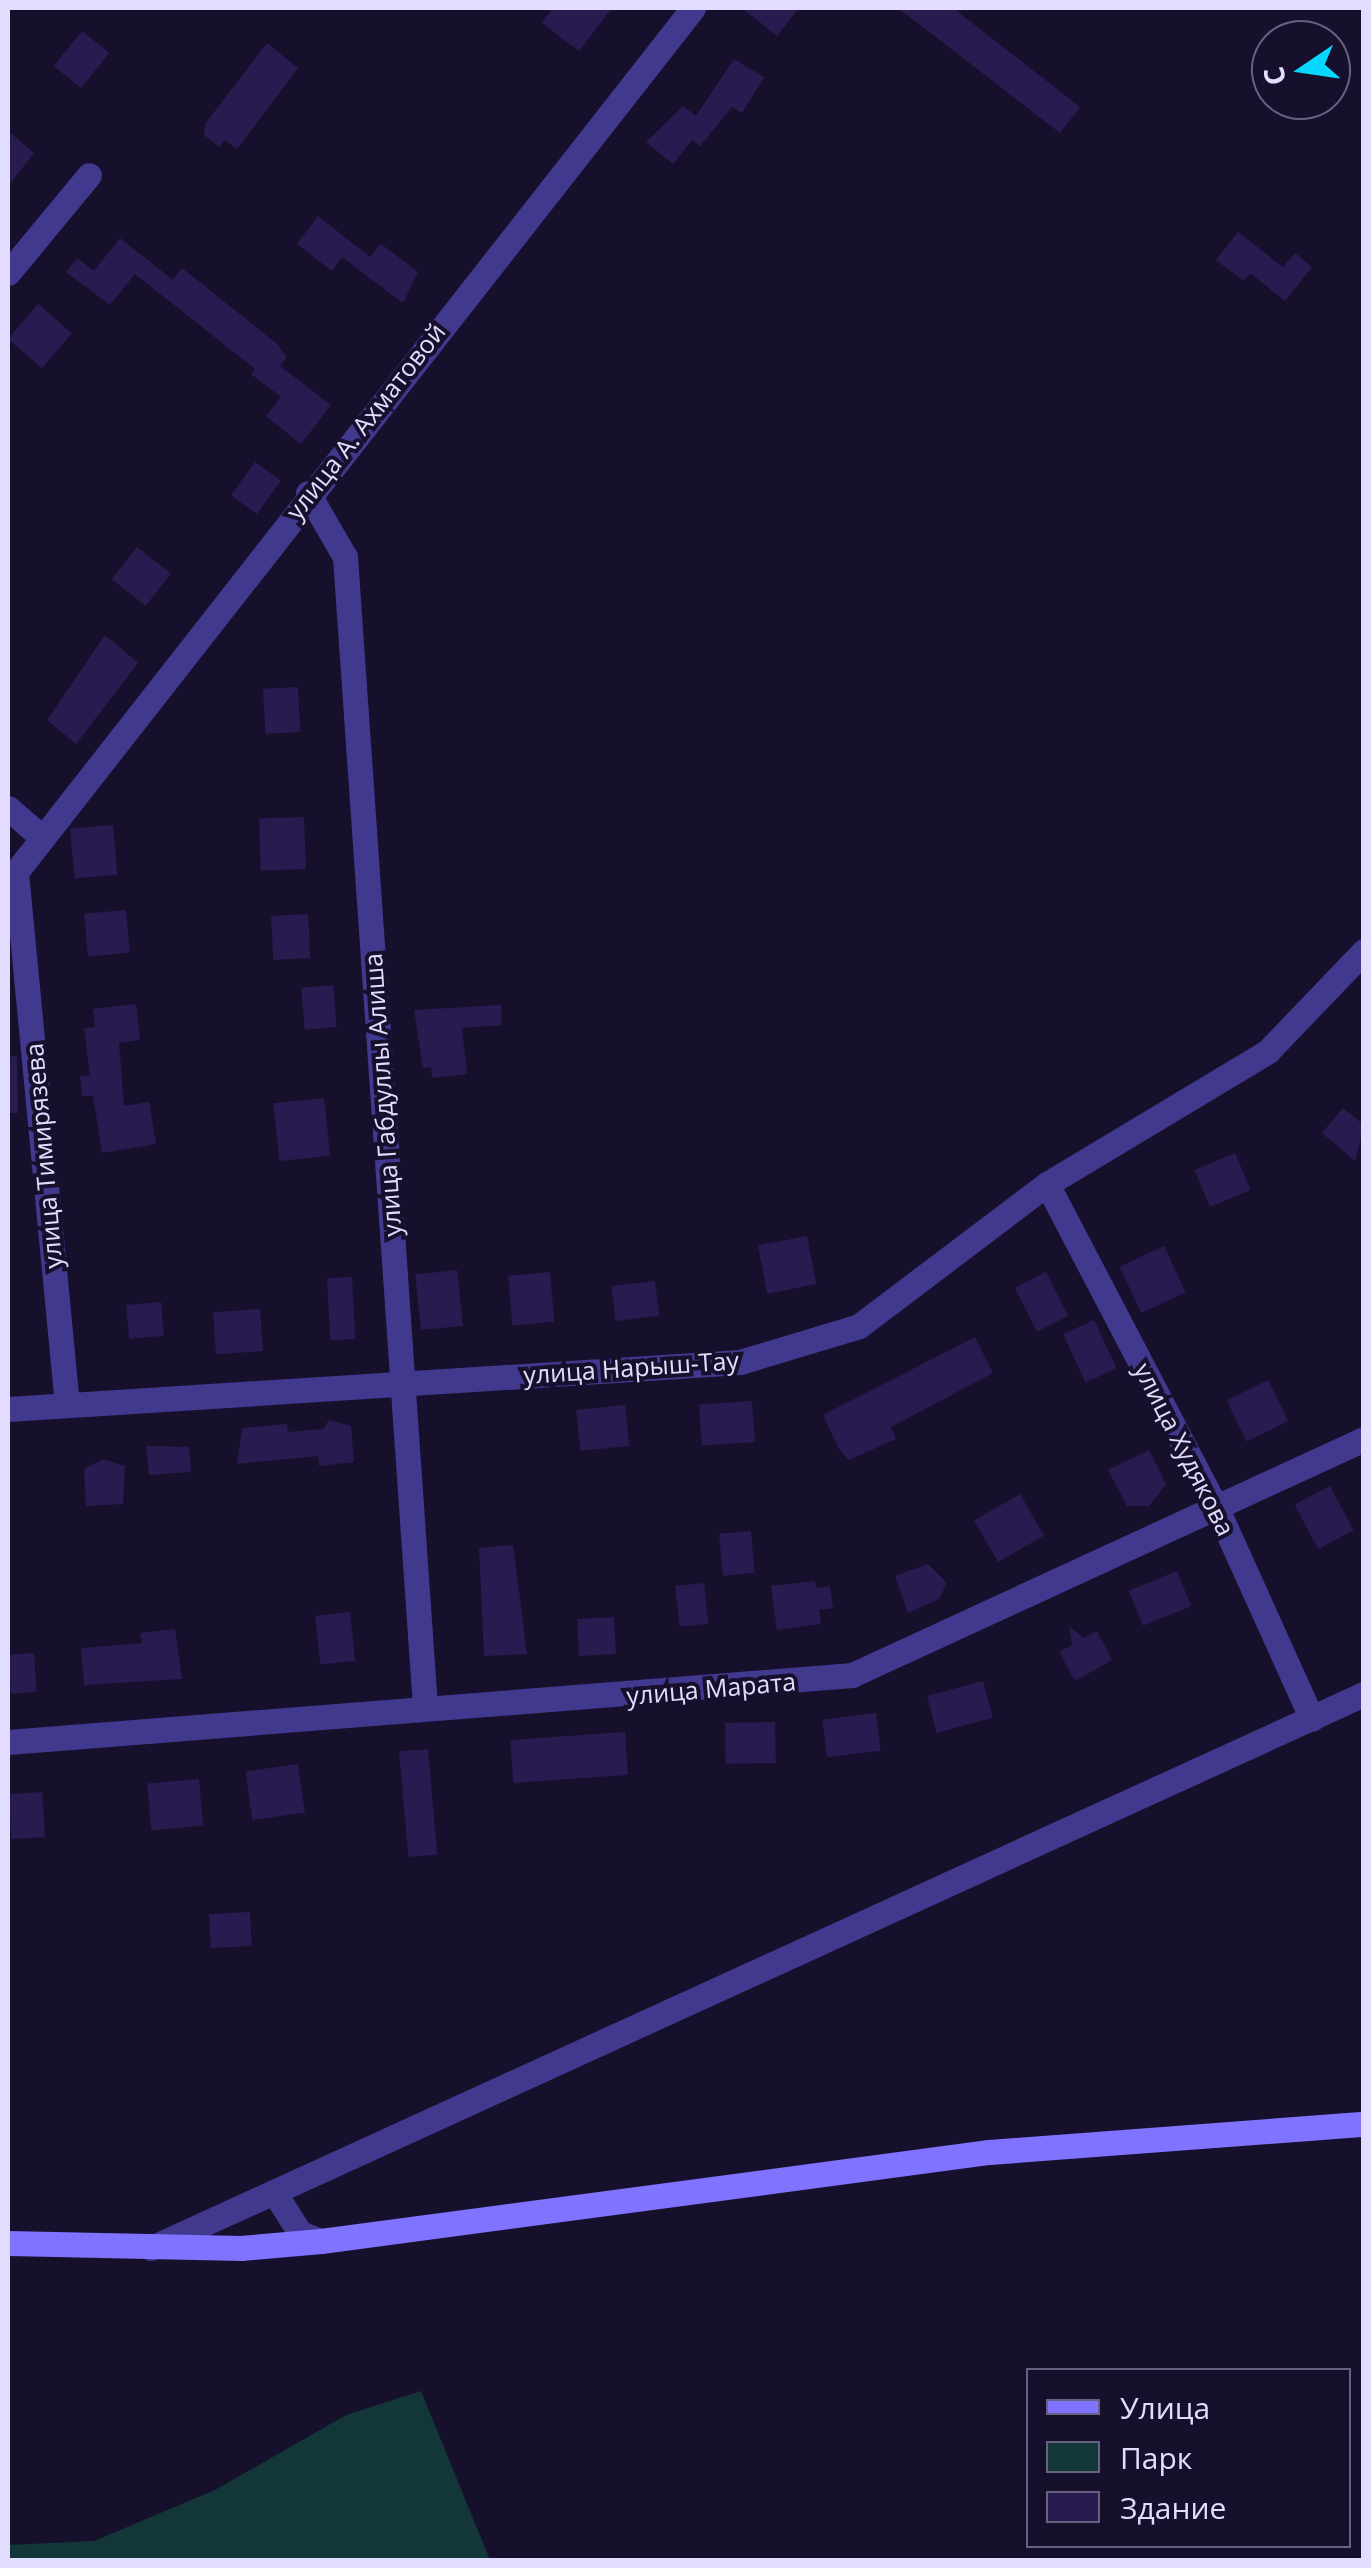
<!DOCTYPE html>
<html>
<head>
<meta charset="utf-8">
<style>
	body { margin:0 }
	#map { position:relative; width:1371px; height:2568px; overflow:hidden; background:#17102d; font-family:"Open Sans",sans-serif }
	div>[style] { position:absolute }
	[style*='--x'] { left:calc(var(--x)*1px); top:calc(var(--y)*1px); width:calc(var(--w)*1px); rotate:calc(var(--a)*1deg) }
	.green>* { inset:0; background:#133738 }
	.building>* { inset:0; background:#291b4f; transform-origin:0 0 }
	.minor>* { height:25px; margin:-12.5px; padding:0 12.5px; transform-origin:12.5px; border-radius:12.5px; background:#41398e }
	.secondary>* { height:25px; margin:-12.5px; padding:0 12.5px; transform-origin:12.5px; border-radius:12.5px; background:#7f73ff }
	span { translate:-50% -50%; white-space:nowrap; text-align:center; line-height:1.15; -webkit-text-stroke:8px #17102d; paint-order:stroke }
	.street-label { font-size:25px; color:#e2dcff }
	.frame { position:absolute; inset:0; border:10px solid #e2dcff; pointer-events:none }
	.legend { position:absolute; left:1026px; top:2368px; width:325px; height:180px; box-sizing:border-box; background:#17102d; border:2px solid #686281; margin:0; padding:12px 18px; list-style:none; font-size:30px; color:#e2dcff }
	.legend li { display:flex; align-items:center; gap:20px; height:50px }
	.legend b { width:50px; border:2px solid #686281 }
	.north { position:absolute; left:1251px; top:20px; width:100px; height:100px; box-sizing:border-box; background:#17102d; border:2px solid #686281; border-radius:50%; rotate:257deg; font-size:28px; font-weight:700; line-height:40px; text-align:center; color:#e2dcff }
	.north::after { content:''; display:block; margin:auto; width:35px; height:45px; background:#08d8ff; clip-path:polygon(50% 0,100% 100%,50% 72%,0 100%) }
</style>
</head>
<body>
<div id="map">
	<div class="green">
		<div style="clip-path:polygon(421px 2391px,490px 2560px,8px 2560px,8px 2545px,94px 2541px,215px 2490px,346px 2415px)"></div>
	</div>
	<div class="building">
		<div style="clip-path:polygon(553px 8px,612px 8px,579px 51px,542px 23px)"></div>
		<div style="clip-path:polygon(742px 8px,799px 8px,777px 36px)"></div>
		<div style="clip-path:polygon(898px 8px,953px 8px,1080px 107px,1060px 133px)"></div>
		<div style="left:82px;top:31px;width:35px;height:45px;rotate:39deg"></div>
		<div style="clip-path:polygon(267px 43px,298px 68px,237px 149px,225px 140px,219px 147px,204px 135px,205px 124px)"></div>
		<div style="clip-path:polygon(734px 59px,764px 77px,742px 113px,732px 107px,700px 146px,692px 140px,673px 164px,646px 142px,683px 106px,696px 116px)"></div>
		<div style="clip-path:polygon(8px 131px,34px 153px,8px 186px)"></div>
		<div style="clip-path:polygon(318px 216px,370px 257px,381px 244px,418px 272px,403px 303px,342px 257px,332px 271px,297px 244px)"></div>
		<div style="clip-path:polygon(1238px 232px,1283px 267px,1295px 253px,1312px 267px,1285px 301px,1250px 273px,1244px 281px,1216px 260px)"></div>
		<div style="clip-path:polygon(120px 238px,173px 280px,182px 268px,276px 343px,287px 357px,280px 366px,331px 405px,301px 444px,266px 416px,281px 397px,251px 374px,255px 369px,135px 274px,110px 305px,66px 272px,77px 258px,94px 271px)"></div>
		<div style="left:38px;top:304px;width:45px;height:46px;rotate:41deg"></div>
		<div style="left:255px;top:462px;width:32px;height:41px;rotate:36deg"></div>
		<div style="left:137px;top:547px;width:43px;height:41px;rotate:38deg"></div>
		<div style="clip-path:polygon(105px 635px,138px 663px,76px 744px,47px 720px)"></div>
		<div style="left:298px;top:687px;width:45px;height:35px;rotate:87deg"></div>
		<div style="left:304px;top:817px;width:52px;height:45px;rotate:88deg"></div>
		<div style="left:113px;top:825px;width:50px;height:43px;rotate:85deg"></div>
		<div style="left:126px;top:910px;width:43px;height:42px;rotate:85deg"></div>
		<div style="left:308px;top:914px;width:44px;height:37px;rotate:87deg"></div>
		<div style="left:333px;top:985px;width:42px;height:32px;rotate:85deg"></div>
		<div style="clip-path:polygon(136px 1004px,140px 1040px,119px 1043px,124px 1106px,149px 1102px,156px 1144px,102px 1153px,93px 1096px,82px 1096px,80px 1076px,90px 1076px,84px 1028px,95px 1027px,93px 1009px)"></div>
		<div style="clip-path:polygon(501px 1005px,502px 1025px,462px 1028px,467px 1074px,432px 1078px,431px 1067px,423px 1068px,414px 1010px)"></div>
		<div style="left:17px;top:1056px;width:57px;height:9px;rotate:89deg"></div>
		<div style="left:324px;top:1098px;width:58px;height:51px;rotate:84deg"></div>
		<div style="clip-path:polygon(1343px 1108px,1364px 1125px,1355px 1161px,1322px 1133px)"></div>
		<div style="left:1235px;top:1153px;width:40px;height:44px;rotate:67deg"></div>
		<div style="left:807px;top:1236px;width:49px;height:50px;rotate:79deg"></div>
		<div style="left:1164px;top:1246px;width:51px;height:49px;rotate:65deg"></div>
		<div style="left:457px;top:1270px;width:56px;height:42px;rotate:84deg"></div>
		<div style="left:550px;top:1272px;width:50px;height:42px;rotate:85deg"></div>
		<div style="left:1046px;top:1272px;width:49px;height:35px;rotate:63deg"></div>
		<div style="left:352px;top:1277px;width:62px;height:25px;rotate:87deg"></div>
		<div style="left:655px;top:1281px;width:35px;height:44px;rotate:83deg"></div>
		<div style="left:161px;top:1302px;width:34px;height:35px;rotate:85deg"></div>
		<div style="left:260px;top:1309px;width:42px;height:47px;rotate:86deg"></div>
		<div style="left:1094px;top:1320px;width:53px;height:34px;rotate:65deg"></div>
		<div style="clip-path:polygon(975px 1337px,993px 1373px,891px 1427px,896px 1439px,849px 1460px,839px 1449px,823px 1415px)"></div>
		<div style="left:1268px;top:1380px;width:46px;height:46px;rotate:64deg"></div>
		<div style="left:752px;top:1401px;width:41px;height:53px;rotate:86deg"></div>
		<div style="left:625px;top:1405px;width:41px;height:49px;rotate:84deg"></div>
		<div style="clip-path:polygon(329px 1420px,351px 1426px,354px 1462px,319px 1466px,318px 1456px,237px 1464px,242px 1428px,287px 1424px,288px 1432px,323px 1429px)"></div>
		<div style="clip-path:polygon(146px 1446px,189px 1447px,191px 1472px,149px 1475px)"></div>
		<div style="clip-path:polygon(1149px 1450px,1166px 1484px,1149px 1506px,1127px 1506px,1108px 1470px)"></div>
		<div style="clip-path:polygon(103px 1459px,125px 1466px,123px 1504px,86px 1506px,84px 1469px)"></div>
		<div style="left:1330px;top:1486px;width:50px;height:40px;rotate:62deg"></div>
		<div style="left:1020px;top:1494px;width:48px;height:53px;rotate:60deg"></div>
		<div style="left:751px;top:1531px;width:42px;height:32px;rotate:85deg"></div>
		<div style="clip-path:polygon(513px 1545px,527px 1654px,484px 1656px,479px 1548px)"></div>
		<div style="clip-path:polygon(928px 1564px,947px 1583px,939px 1599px,908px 1613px,895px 1576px)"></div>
		<div style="left:1177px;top:1571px;width:38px;height:52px;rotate:68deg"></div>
		<div style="clip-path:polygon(815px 1581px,816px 1588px,830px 1586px,833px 1608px,819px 1610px,821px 1624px,777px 1630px,771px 1586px)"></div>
		<div style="left:704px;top:1583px;width:41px;height:29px;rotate:84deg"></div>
		<div style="left:350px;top:1612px;width:49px;height:35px;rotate:84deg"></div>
		<div style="left:614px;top:1617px;width:37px;height:37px;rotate:87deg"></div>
		<div style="clip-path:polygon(1069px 1626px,1084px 1638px,1097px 1631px,1112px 1660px,1075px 1681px,1059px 1652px,1072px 1645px)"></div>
		<div style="clip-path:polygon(175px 1629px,182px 1679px,84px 1685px,81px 1648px,142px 1643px,140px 1633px)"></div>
		<div style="left:34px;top:1653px;width:39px;height:26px;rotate:86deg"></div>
		<div style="left:983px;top:1681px;width:38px;height:58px;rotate:75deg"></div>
		<div style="left:876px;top:1713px;width:38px;height:54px;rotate:83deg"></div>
		<div style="left:775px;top:1722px;width:41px;height:50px;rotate:89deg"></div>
		<div style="left:625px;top:1732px;width:43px;height:115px;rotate:86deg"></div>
		<div style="left:428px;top:1749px;width:106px;height:29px;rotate:85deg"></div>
		<div style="left:298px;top:1764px;width:49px;height:53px;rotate:82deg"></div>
		<div style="left:199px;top:1779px;width:47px;height:52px;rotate:85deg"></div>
		<div style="left:42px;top:1792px;width:45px;height:34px;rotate:86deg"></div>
		<div style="left:250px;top:1912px;width:34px;height:41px;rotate:87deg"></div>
	</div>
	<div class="minor">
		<div style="--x:8;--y:273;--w:127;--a:-50.4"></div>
		<div style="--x:308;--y:493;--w:74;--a:60"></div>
		<div style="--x:345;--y:557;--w:1154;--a:86.02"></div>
		<div style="--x:8;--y:808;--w:40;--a:41"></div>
		<div style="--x:1047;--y:1184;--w:369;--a:62.4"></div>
		<div style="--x:1218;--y:1511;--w:228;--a:65.7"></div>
		<div style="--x:67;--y:1405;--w:535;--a:-95.47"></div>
		<div style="--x:16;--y:872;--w:1098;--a:-51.92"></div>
		<div style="--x:8;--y:1409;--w:734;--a:-3.67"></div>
		<div style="--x:740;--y:1362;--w:124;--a:-16.8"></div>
		<div style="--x:859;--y:1326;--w:236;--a:-37.1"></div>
		<div style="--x:1047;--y:1184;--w:258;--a:-31"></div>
		<div style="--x:1268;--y:1051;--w:139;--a:-46.2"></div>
		<div style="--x:8;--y:1742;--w:847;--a:-4.54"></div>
		<div style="--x:852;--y:1675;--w:564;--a:-24.75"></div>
		<div style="--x:274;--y:2192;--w:49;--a:57.6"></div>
		<div style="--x:300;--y:2233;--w:22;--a:21"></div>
		<div style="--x:151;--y:2248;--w:1334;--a:-24.55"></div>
	</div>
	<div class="secondary">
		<div style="--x:8;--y:2243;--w:233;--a:1.2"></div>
		<div style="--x:241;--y:2248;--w:80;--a:-5"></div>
		<div style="--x:321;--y:2241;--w:674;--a:-7.59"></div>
		<div style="--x:989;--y:2152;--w:376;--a:-4.3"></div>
	</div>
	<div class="street-label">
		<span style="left:365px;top:421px;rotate:-52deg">улица А. Ахматовой</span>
		<span style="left:382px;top:1095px;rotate:-94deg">улица Габдуллы Алиша</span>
		<span style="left:43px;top:1156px;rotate:-95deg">улица Тимирязева</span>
		<span style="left:631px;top:1367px;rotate:-4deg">улица Нарыш-Тау</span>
		<span style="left:1185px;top:1449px;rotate:63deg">улица Худякова</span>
		<span style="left:711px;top:1688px;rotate:-5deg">улица Марата</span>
	</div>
	<div class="frame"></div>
	<ul class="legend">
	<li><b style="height:12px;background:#7f73ff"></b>Улица</li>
	<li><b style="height:28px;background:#133738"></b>Парк</li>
	<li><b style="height:28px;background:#291b4f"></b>Здание</li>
	</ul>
	<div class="north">С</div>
</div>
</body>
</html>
